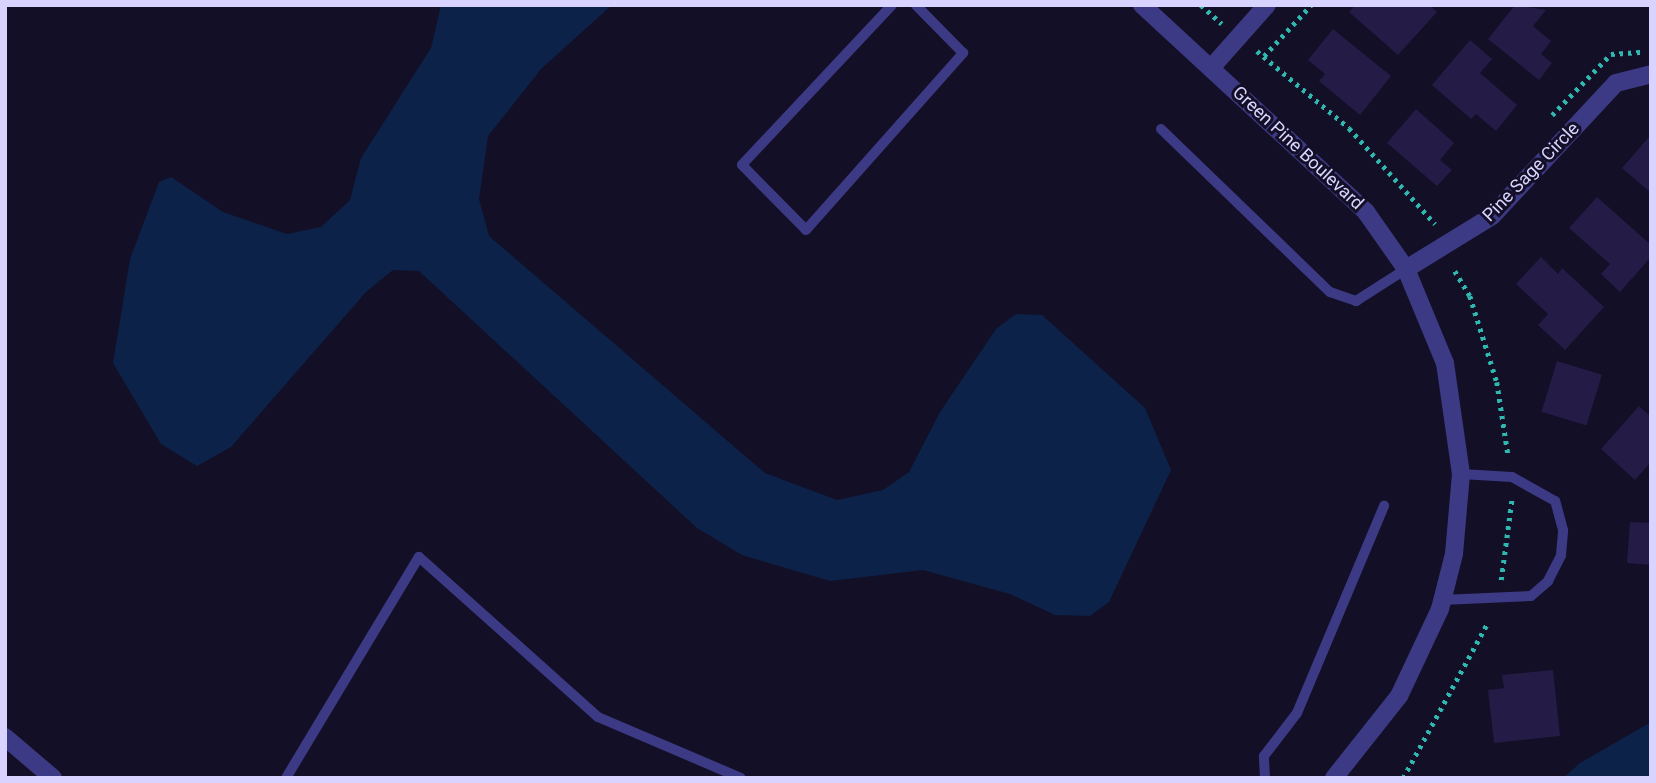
<!DOCTYPE html>
<html>
<head>
<meta charset="utf-8">
<style>
	body { margin:0 }
	#map { position:relative; width:1656px; height:783px; overflow:hidden; background:#130f26; font-family:Roboto,sans-serif }
	div>[style] { position:absolute }
	[style*='--x'] { left:calc(var(--x)*1px); top:calc(var(--y)*1px); width:calc(var(--w)*1px); rotate:calc(var(--a)*1deg) }
	.water>* { inset:0; background:#0c2248 }
	.building>* { inset:0; background:#241b47; transform-origin:0 0 }
	.path>* { height:4.5px; margin-top:-2.25px; transform-origin:0; background:repeating-linear-gradient(90deg,#2fb8b0 0 3.5px,transparent 0 8.5px) }
	.lane>* { height:10px; margin:-5px; padding:0 5px; transform-origin:5px; border-radius:5px; background:#3d3a85 }
	.street>* { height:18px; margin:-9px; padding:0 9px; transform-origin:9px; border-radius:9px; background:#3d3a85 }
	span { translate:-50% -50%; white-space:nowrap; text-align:center; line-height:1.15; -webkit-text-stroke:6px #130f26; paint-order:stroke }
	.street-label { font-size:18px; color:#d9d4ff }
	.frame { position:absolute; inset:0; border:7px solid #d9d4ff; pointer-events:none }
</style>
</head>
<body>
<div id="map">
	<div class="water">
		<div style="clip-path:polygon(441px 5px,612px 5px,541px 69px,488px 136px,479px 199px,489px 236px,765px 473px,837px 500px,883px 490px,909px 472px,940px 412px,996px 329px,1016px 314px,1042px 315px,1145px 408px,1171px 470px,1109px 602px,1090px 616px,1055px 615px,1010px 594px,923px 570px,830px 581px,742px 555px,697px 528px,419px 271px,393px 270px,366px 292px,231px 447px,197px 466px,161px 444px,113px 363px,130px 259px,159px 182px,171px 177px,223px 212px,287px 234px,321px 227px,350px 200px,361px 158px,431px 48px)"></div>
		<div style="clip-path:polygon(1651px 722px,1651px 778px,1563px 778px,1580px 763px)"></div>
	</div>
	<div class="building">
		<div style="clip-path:polygon(1355px 5px,1429px 5px,1437px 12px,1398px 55px,1349px 12px)"></div>
		<div style="clip-path:polygon(1515px 5px,1546px 10px,1533px 26px,1551px 41px,1541px 54px,1552px 63px,1539px 80px,1488px 39px)"></div>
		<div style="clip-path:polygon(1333px 29px,1391px 76px,1360px 115px,1319px 81px,1325px 74px,1308px 60px)"></div>
		<div style="clip-path:polygon(1470px 40px,1492px 59px,1480px 73px,1517px 105px,1496px 131px,1476px 114px,1471px 119px,1432px 85px)"></div>
		<div style="clip-path:polygon(1416px 109px,1454px 143px,1440px 160px,1452px 170px,1437px 186px,1387px 143px)"></div>
		<div style="clip-path:polygon(1649px 137px,1651px 139px,1651px 193px,1622px 168px)"></div>
		<div style="clip-path:polygon(1597px 197px,1651px 245px,1651px 257px,1620px 292px,1601px 274px,1610px 264px,1569px 228px)"></div>
		<div style="clip-path:polygon(1541px 257px,1558px 274px,1562px 268px,1604px 307px,1565px 350px,1538px 325px,1548px 314px,1516px 284px)"></div>
		<div style="left:1557px;top:361px;width:47px;height:53px;rotate:17deg"></div>
		<div style="clip-path:polygon(1639px 406px,1651px 417px,1651px 462px,1635px 480px,1601px 449px)"></div>
		<div style="clip-path:polygon(1630px 522px,1651px 523px,1651px 565px,1627px 563px)"></div>
		<div style="clip-path:polygon(1553px 670px,1560px 736px,1494px 743px,1488px 690px,1504px 688px,1502px 675px)"></div>
	</div>
	<div class="path">
		<div style="--x:1201;--y:5;--w:28;--a:42"></div>
		<div style="--x:1257;--y:51;--w:120;--a:39.9"></div>
		<div style="--x:1349;--y:128;--w:129;--a:48.1"></div>
		<div style="--x:1264;--y:56;--w:69;--a:-47.3"></div>
		<div style="--x:1552;--y:115;--w:85;--a:-46"></div>
		<div style="--x:1611;--y:54;--w:32;--a:-4"></div>
		<div style="--x:1455;--y:271;--w:29;--a:59"></div>
		<div style="--x:1470;--y:296;--w:90;--a:72.6"></div>
		<div style="--x:1497;--y:382;--w:73;--a:81.3"></div>
		<div style="--x:1501;--y:580;--w:83;--a:-82.4"></div>
		<div style="--x:1403;--y:778;--w:175;--a:-61.4"></div>
	</div>
	<div class="lane">
		<div style="--x:892;--y:5;--w:219;--a:133.2"></div>
		<div style="--x:742;--y:165;--w:91;--a:45.4"></div>
		<div style="--x:806;--y:230;--w:237;--a:-48.4"></div>
		<div style="--x:963;--y:53;--w:67;--a:-134.4"></div>
		<div style="--x:1161;--y:129;--w:235;--a:44"></div>
		<div style="--x:1330;--y:292;--w:28;--a:19"></div>
		<div style="--x:1356;--y:301;--w:59;--a:-32.6"></div>
		<div style="--x:1442;--y:600;--w:89;--a:-2.6"></div>
		<div style="--x:1531;--y:596;--w:23;--a:-41"></div>
		<div style="--x:1548;--y:581;--w:29;--a:-63"></div>
		<div style="--x:1561;--y:555;--w:25;--a:-85"></div>
		<div style="--x:1563;--y:530;--w:30;--a:-105"></div>
		<div style="--x:1555;--y:501;--w:49;--a:-150.8"></div>
		<div style="--x:1512;--y:477;--w:51;--a:-176.6"></div>
		<div style="--x:286;--y:778;--w:258;--a:-59"></div>
		<div style="--x:419;--y:557;--w:240;--a:41.8"></div>
		<div style="--x:598;--y:717;--w:155;--a:23.1"></div>
		<div style="--x:1265;--y:778;--w:22;--a:-93"></div>
		<div style="--x:1264;--y:756;--w:54;--a:-52.5"></div>
		<div style="--x:1297;--y:713;--w:225;--a:-67.2"></div>
	</div>
	<div class="street">
		<div style="--x:1142;--y:5;--w:305;--a:42.7"></div>
		<div style="--x:1366;--y:212;--w:70;--a:54.9"></div>
		<div style="--x:1406;--y:269;--w:102;--a:67.5"></div>
		<div style="--x:1445;--y:363;--w:112;--a:81.8"></div>
		<div style="--x:1461;--y:474;--w:80;--a:95"></div>
		<div style="--x:1454;--y:554;--w:57;--a:104.3"></div>
		<div style="--x:1440;--y:609;--w:96;--a:115.2"></div>
		<div style="--x:1399;--y:696;--w:105;--a:128.4"></div>
		<div style="--x:1211;--y:68;--w:84;--a:-48.4"></div>
		<div style="--x:1406;--y:269;--w:101;--a:-31.6"></div>
		<div style="--x:1492;--y:216;--w:182;--a:-47"></div>
		<div style="--x:1616;--y:83;--w:36;--a:-14"></div>
		<div style="--x:5;--y:737;--w:63;--a:40.5"></div>
	</div>
	<div class="street-label">
		<span style="left:1298px;top:148px;rotate:43deg">Green Pine Boulevard</span>
		<span style="left:1531px;top:172px;rotate:-46deg">Pine Sage Circle</span>
	</div>
	<div class="frame"></div>
</div>
</body>
</html>
